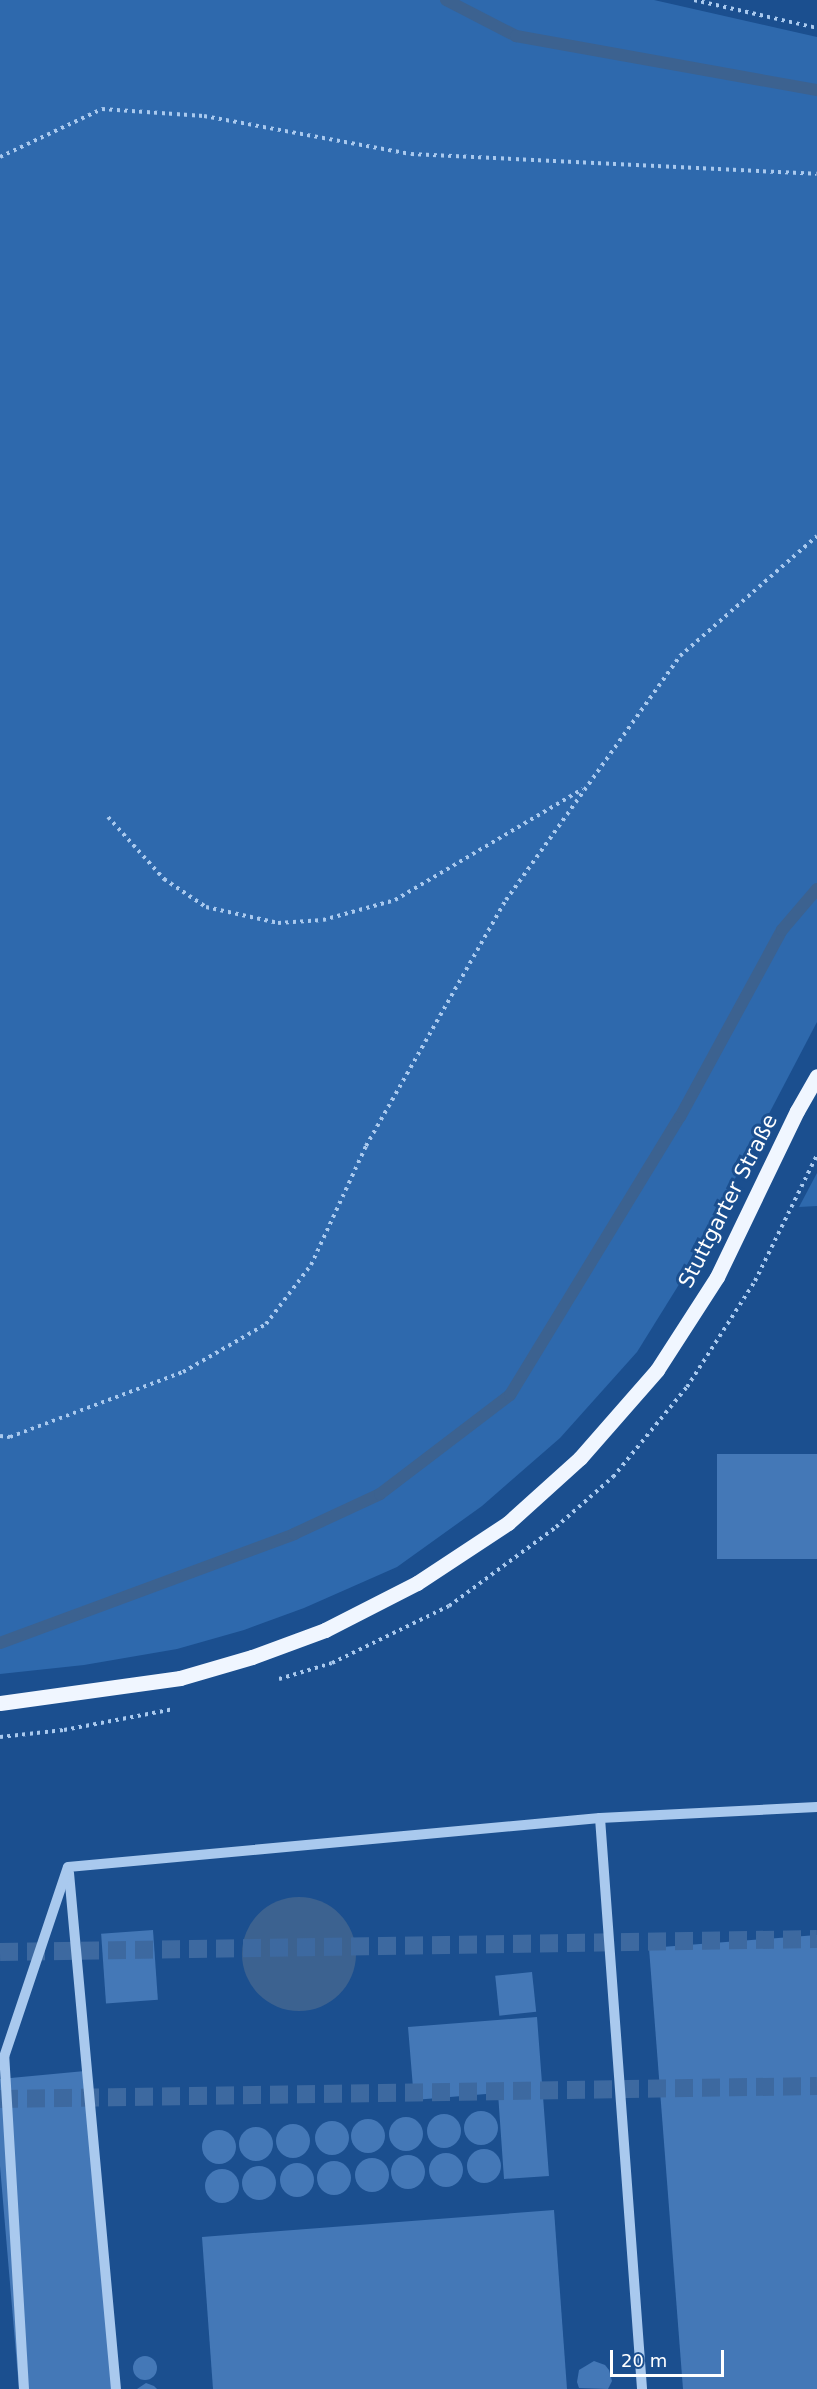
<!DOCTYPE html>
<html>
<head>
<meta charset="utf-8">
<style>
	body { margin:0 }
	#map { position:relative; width:817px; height:2389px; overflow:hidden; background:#1b4f8f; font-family:"DejaVu Sans",sans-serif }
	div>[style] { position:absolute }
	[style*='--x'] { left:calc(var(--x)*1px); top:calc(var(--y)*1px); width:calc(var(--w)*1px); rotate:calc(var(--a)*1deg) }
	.green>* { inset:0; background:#2e69ad }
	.water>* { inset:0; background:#3c6290 }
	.round { border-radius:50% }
	.stream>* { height:12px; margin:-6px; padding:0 6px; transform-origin:6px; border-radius:6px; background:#3c6290 }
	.building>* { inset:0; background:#4478b7; transform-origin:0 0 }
	.highway-tunnel>* { height:18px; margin-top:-9px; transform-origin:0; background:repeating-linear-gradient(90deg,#3d69a0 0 18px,transparent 0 27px) }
	.path>* { height:4px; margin-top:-2px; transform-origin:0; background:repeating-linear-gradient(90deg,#a9c9ee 0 3px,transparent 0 7.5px) }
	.minor>* { height:10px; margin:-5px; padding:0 5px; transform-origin:5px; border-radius:5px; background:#a9c9ee }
	.major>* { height:15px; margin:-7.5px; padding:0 7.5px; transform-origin:7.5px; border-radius:7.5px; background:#f0f6ff }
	span { translate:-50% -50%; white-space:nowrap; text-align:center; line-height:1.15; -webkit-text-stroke:6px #1b4f8f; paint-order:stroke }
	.street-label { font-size:21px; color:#fff }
	.scale { position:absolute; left:610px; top:2350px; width:114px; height:27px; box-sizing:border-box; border:3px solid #fff; border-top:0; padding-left:8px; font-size:18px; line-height:21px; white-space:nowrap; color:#fff; -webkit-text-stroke:4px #1b4f8f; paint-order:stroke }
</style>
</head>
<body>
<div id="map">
	<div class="green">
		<div style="clip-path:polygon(0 0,654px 0,817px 37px,817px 1022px,683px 1278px,637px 1352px,560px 1438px,482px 1506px,397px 1567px,304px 1608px,244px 1630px,177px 1649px,84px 1665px,0 1674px)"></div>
		<div style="clip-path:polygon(817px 1173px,817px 1206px,799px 1207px)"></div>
	</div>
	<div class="water">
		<div class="round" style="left:242px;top:1897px;width:114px;height:114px"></div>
	</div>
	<div class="stream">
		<div style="--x:446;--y:0;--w:79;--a:27.2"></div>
		<div style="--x:516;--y:36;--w:306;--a:10.2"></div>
		<div style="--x:0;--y:1643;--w:314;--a:-20.3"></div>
		<div style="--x:294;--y:1534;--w:95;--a:-24.9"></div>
		<div style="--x:380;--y:1494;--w:163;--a:-37.3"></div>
		<div style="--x:510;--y:1395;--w:326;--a:-58.6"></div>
		<div style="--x:680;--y:1117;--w:213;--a:-61.4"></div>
		<div style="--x:782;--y:930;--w:54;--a:-49.5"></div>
	</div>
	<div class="building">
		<div style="left:817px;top:1454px;width:105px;height:100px;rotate:90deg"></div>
		<div style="left:153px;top:1930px;width:70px;height:52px;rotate:86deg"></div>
		<div style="clip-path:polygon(817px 1935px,817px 2389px,683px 2389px,649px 1948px)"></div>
		<div style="left:532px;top:1972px;width:40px;height:37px;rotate:84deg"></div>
		<div style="clip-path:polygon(537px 2017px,549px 2176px,504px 2179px,498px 2093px,414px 2100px,408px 2027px)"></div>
		<div style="clip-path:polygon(85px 2071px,112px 2389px,19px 2389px,0 2166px,0 2079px)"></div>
		<div class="round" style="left:464px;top:2111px;width:34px;height:34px"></div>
		<div class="round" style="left:427px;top:2114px;width:34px;height:34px"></div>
		<div class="round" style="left:389px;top:2117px;width:34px;height:34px"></div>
		<div class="round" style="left:351px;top:2119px;width:34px;height:34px"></div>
		<div class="round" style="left:315px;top:2121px;width:34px;height:34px"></div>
		<div class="round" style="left:276px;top:2124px;width:34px;height:34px"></div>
		<div class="round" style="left:239px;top:2127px;width:34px;height:34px"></div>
		<div class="round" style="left:202px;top:2130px;width:34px;height:34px"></div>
		<div class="round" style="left:467px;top:2149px;width:34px;height:34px"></div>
		<div class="round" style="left:429px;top:2153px;width:34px;height:34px"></div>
		<div class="round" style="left:391px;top:2155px;width:34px;height:34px"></div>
		<div class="round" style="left:355px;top:2158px;width:34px;height:34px"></div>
		<div class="round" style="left:317px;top:2161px;width:34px;height:34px"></div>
		<div class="round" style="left:280px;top:2163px;width:34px;height:34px"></div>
		<div class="round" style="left:242px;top:2166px;width:34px;height:34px"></div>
		<div class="round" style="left:205px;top:2169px;width:34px;height:34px"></div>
		<div style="clip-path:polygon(554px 2210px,567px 2389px,213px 2389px,202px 2237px)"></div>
		<div class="round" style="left:133px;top:2356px;width:24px;height:24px"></div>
		<div style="clip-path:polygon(594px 2361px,605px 2365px,609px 2370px,612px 2381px,608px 2389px,579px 2388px,577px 2382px,579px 2370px)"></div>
		<div style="clip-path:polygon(146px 2383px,154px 2386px,157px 2389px,137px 2389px)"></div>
	</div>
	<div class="highway-tunnel">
		<div style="--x:0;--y:1952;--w:817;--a:-0.91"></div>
		<div style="--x:0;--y:2099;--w:817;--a:-0.91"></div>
	</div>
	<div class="path">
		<div style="--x:694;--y:0;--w:126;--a:12.8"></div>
		<div style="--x:0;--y:157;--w:113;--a:-25.2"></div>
		<div style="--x:102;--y:109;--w:102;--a:3.9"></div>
		<div style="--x:204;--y:116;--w:210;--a:10.4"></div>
		<div style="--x:411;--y:154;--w:406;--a:2.8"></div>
		<div style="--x:108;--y:817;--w:84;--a:47.9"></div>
		<div style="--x:164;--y:879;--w:50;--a:33.7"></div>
		<div style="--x:206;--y:907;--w:74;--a:12.5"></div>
		<div style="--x:278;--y:923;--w:45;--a:-3.8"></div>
		<div style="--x:323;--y:920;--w:75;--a:-15.5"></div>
		<div style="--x:395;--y:900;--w:218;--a:-30.6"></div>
		<div style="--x:0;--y:1436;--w:10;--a:6"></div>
		<div style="--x:10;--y:1437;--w:185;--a:-20.6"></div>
		<div style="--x:183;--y:1372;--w:96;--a:-30"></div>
		<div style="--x:266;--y:1324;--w:74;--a:-52.7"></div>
		<div style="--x:311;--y:1265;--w:131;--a:-65.2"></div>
		<div style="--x:366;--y:1146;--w:283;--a:-60.4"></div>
		<div style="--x:506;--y:900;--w:300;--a:-54.5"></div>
		<div style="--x:680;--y:656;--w:182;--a:-41.2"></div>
		<div style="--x:279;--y:1679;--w:55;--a:-16.8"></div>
		<div style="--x:332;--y:1663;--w:130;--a:-26"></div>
		<div style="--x:449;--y:1606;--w:133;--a:-36.4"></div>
		<div style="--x:556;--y:1527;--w:76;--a:-41.3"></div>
		<div style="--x:613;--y:1477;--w:117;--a:-50.6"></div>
		<div style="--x:687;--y:1387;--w:126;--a:-57.3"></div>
		<div style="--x:755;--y:1281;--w:140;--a:-63.8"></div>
		<div style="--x:0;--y:1737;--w:64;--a:-6.2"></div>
		<div style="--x:64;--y:1730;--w:112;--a:-10.8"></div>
	</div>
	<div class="minor">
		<div style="--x:600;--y:1818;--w:573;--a:85.79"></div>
		<div style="--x:68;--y:1867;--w:534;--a:-5.26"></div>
		<div style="--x:600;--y:1818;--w:217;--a:-2.9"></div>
		<div style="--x:69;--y:1873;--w:518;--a:84.8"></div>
		<div style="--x:24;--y:2389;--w:333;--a:-93.4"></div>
		<div style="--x:4;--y:2057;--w:200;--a:-71.4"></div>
	</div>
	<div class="major">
		<div style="--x:0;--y:1703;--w:182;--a:-7.9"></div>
		<div style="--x:180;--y:1678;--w:75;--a:-16.3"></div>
		<div style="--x:252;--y:1657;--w:78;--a:-20.3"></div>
		<div style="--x:325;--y:1630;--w:103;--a:-27.1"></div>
		<div style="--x:417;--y:1583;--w:109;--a:-33.4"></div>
		<div style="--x:508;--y:1523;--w:97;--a:-42.1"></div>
		<div style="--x:580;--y:1458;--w:117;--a:-48.8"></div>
		<div style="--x:657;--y:1370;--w:111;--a:-57.2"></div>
		<div style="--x:717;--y:1277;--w:184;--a:-64.3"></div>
		<div style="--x:797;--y:1111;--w:40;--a:-60.3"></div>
	</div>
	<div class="street-label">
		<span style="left:728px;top:1201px;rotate:-63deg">Stuttgarter Straße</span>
	</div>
	<div class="scale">20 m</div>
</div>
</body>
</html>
